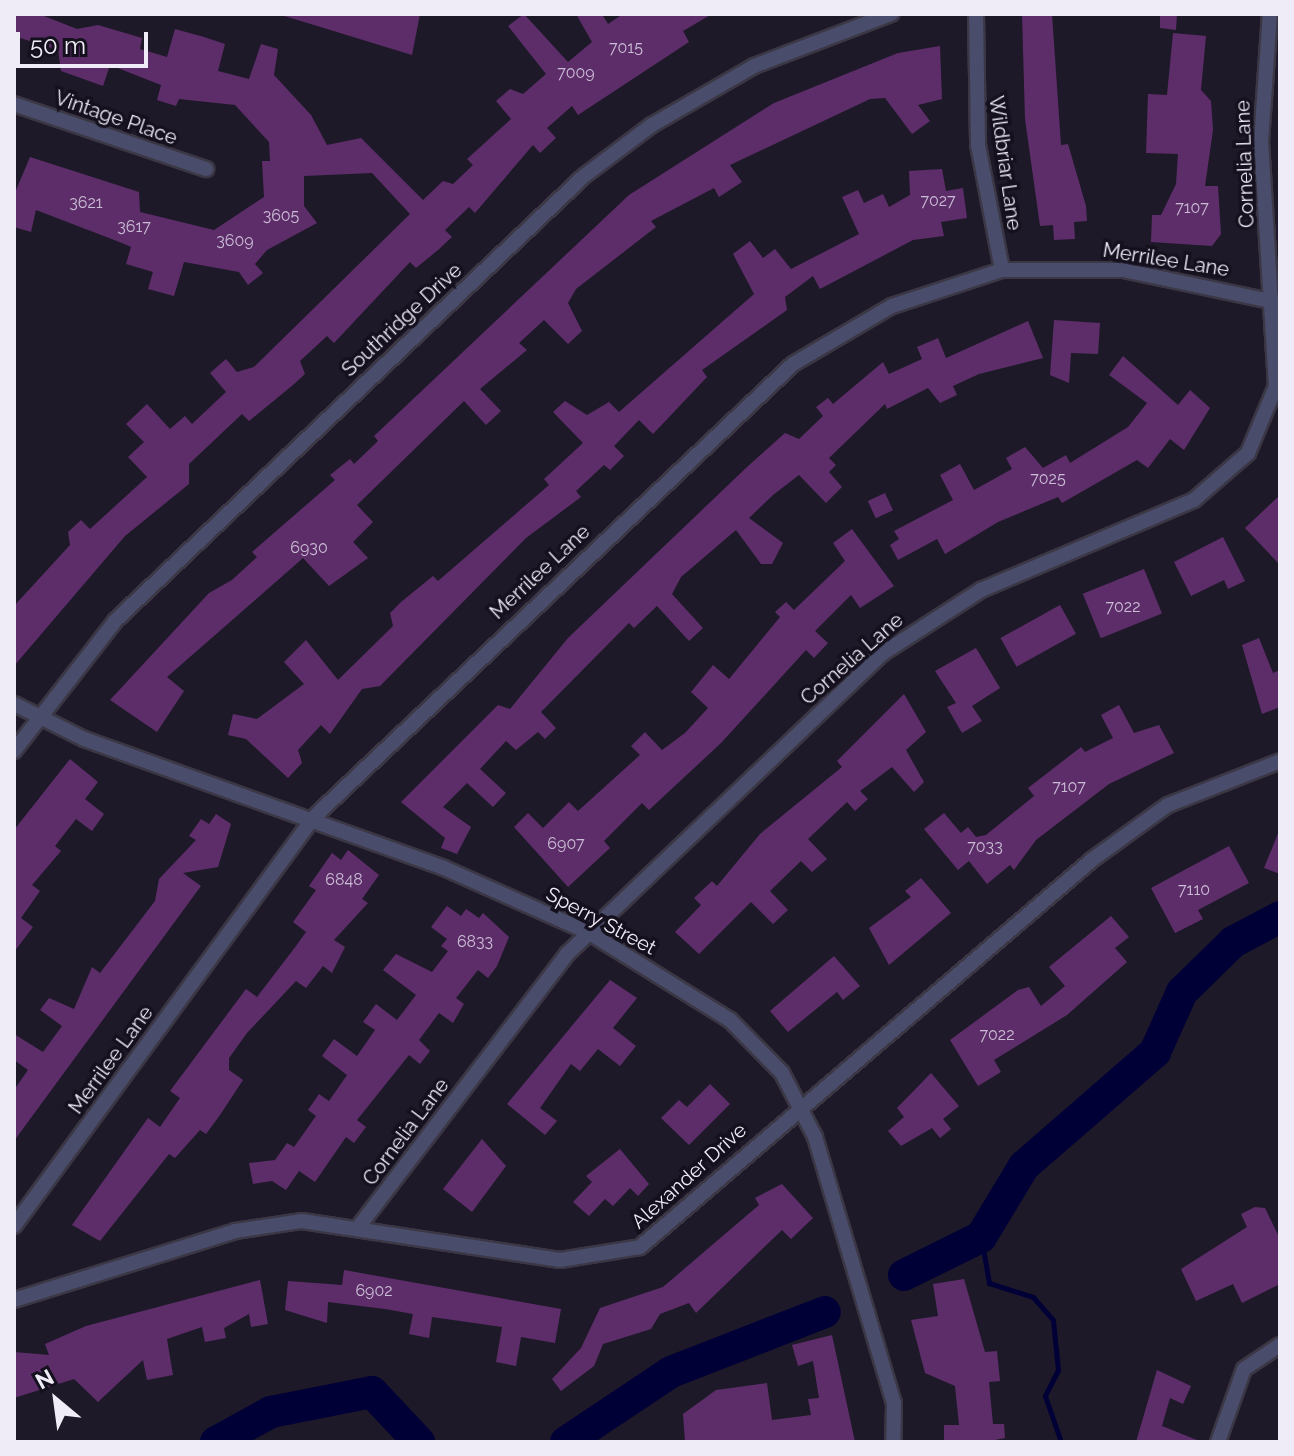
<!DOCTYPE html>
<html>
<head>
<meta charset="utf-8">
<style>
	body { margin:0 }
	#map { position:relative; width:1294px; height:1456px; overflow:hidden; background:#1e1928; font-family:Raleway,sans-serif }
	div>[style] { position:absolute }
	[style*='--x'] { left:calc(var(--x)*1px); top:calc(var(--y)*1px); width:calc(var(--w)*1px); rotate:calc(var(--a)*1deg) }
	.stream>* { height:5px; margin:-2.5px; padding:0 2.5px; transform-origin:2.5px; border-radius:2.5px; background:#000037 }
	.river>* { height:32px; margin:-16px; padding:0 16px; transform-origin:16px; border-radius:16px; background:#000037 }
	.building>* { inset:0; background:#5d2d6a; transform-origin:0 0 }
	.roads { filter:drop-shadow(2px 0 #3b3745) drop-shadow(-2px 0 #3b3745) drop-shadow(0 2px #3b3745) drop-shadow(0 -2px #3b3745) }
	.minor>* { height:14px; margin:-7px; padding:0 7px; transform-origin:7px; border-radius:7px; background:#494c6a }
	span { translate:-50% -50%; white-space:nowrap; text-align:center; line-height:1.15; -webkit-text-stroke:7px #15101e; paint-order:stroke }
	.number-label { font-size:16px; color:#cabcd4 }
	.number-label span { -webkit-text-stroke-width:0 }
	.street-label { font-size:20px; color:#efecf7 }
	.frame { position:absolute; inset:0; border:16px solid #efecf7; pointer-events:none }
	.north { position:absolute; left:16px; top:1360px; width:80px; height:80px; -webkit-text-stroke:6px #15101e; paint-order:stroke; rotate:331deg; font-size:22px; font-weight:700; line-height:32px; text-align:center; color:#efecf7 }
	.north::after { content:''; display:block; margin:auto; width:28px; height:36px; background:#efecf7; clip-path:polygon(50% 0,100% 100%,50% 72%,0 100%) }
	.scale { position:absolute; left:16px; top:32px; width:132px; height:36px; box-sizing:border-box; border:4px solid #efecf7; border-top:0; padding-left:10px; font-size:24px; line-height:28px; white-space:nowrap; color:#efecf7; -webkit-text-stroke:6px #15101e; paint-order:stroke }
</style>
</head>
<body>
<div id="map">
	<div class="stream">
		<div style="--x:981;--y:1237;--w:47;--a:80.1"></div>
		<div style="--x:989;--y:1283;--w:46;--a:17.7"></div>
		<div style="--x:1033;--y:1297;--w:30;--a:49"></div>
		<div style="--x:1053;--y:1320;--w:50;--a:84.3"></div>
		<div style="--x:1058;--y:1370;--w:29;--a:117"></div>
		<div style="--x:1045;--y:1396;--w:49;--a:70.8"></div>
	</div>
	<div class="river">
		<div style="--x:904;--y:1275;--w:86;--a:-26.3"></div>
		<div style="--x:981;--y:1237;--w:83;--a:-58.8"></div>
		<div style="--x:1024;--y:1166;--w:174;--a:-41"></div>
		<div style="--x:1155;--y:1052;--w:66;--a:-65.8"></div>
		<div style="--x:1182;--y:992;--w:71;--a:-44.4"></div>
		<div style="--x:1233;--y:942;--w:53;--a:-28"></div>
		<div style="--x:216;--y:1442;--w:63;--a:-28.6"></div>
		<div style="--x:271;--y:1412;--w:103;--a:-11.2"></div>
		<div style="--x:372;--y:1392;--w:69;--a:46.8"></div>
		<div style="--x:566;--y:1442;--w:126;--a:-33.7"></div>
		<div style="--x:671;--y:1372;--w:165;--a:-21.3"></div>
	</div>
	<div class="building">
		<div style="clip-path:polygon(14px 14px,39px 14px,77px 29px,98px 25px,142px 38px,140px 49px,167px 57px,175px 29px,204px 37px,225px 44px,218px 71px,249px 79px,261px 44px,278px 49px,274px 75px,311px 115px,327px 145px,361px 138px,423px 200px,443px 181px,453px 184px,473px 165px,467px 159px,511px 119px,496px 101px,510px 89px,523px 94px,546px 74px,508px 26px,524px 14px,568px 62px,592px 42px,576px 14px,602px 14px,608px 24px,620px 16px,712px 14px,683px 31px,689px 42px,578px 115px,572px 106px,547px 128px,556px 138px,540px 153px,533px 145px,475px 213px,469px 207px,445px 230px,452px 237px,438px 250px,416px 268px,410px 262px,334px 343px,327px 336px,300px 361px,305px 374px,293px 385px,249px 421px,242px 414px,189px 464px,189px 484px,125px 536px,14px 666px,14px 606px,70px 545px,68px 532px,81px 520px,90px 529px,147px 477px,128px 457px,144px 442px,126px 424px,147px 404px,170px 429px,185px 416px,192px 424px,226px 392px,210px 373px,226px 359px,237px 372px,254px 367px,410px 214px,372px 173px,304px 176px,304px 206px,317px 223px,267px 250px,255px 264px,263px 273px,248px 285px,239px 272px,184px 262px,174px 296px,148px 289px,153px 272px,126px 264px,131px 247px,122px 243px,36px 210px,31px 232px,14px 227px,14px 195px,30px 157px,139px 192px,140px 212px,214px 230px,264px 197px,262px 161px,270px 161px,269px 142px,235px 105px,179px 99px,176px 106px,157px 100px,161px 85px,110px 65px,103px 86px,61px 71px,58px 50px,14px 36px)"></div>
		<div style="clip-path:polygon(278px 14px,420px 14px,412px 55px)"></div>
		<div style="clip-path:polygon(1022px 14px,1052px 14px,1061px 145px,1068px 144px,1086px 206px,1087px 221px,1074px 222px,1075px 239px,1054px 240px,1053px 225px,1040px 226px,1025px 119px)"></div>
		<div style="clip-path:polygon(1160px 14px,1177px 14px,1176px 30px,1160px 28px)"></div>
		<div style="clip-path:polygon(1173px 33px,1206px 36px,1201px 90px,1211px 101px,1213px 130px,1205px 186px,1218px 186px,1221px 234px,1212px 246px,1151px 242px,1152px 215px,1161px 215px,1176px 184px,1178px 154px,1146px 153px,1148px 94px,1167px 95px)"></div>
		<div style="clip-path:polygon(940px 46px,942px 99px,918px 105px,930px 121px,912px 134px,885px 98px,870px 99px,730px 165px,742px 182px,719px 197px,714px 188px,651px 221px,656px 227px,576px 289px,568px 303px,582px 331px,568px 344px,544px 320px,519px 343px,527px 350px,480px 389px,501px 411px,486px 425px,464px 401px,357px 505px,373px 522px,353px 542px,368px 558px,329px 586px,303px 558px,167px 677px,184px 691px,157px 732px,110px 700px,209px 593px,232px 580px,257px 557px,252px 552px,335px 480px,330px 475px,350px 459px,354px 464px,378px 441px,374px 436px,629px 195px,774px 103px,898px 53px)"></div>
		<div style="clip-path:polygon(942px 169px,946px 191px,963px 188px,967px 218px,941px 222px,944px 236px,913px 240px,820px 289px,813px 276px,785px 297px,787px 310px,702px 370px,707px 377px,653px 434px,639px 420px,614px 446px,624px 456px,610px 470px,604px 465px,576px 491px,581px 497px,526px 538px,380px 686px,362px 689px,330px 734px,321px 725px,298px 750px,302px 763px,288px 778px,246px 739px,228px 735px,233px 714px,257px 719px,304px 684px,284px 662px,306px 640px,338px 680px,393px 626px,390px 613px,401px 602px,433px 576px,438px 581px,549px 485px,544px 479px,583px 443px,553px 412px,565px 401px,587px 415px,609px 402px,619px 412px,754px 294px,733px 254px,750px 241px,763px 258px,775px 249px,791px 269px,859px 234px,842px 197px,858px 190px,864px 203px,883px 194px,889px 207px,910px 195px,909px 171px)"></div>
		<div style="clip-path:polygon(1054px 320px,1100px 323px,1098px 354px,1071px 353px,1069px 383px,1050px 375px)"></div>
		<div style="clip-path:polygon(1028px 321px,1043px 358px,979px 374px,953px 386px,957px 395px,940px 403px,928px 388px,887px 409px,885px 404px,829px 458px,836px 465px,829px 472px,842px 487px,826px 503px,799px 475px,773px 495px,749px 518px,783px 543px,772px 564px,761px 564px,736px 530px,681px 577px,672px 594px,703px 628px,689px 641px,657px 606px,634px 628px,629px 623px,541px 712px,556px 728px,545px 739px,538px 732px,516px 750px,506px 741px,480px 769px,506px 793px,493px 807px,467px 783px,443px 807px,471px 827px,457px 854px,441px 848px,445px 838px,401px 802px,498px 705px,510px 709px,568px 638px,747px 467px,785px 433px,799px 439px,823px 416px,816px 407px,828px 398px,833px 404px,883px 362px,889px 374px,922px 359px,917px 347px,938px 338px,946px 358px)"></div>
		<div style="clip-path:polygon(1123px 356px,1178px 405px,1190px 390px,1210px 408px,1184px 450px,1170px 439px,1148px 468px,1137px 460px,1062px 503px,1058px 497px,998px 522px,945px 554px,937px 539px,898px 560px,890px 545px,899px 539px,894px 531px,953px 500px,940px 475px,960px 464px,974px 490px,1012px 469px,1006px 458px,1025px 447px,1043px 468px,1066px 455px,1070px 463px,1128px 427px,1147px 403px,1109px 375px)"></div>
		<div style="left:885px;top:493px;width:19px;height:19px;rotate:65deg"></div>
		<div style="clip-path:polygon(1280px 495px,1280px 565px,1245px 528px)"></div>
		<div style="clip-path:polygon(852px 529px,894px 586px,860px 608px,851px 595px,815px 631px,828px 643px,814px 658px,806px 650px,721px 743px,649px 810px,642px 803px,604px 841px,610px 848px,568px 887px,514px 827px,528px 813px,543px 828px,569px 802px,578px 811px,640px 755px,631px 746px,645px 732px,662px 750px,685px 733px,708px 708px,691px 692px,713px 665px,729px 679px,780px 617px,775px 612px,786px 602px,794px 610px,845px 561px,833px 543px)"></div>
		<div style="clip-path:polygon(1223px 537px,1245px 581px,1228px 589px,1224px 580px,1191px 596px,1174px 562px)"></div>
		<div style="left:1144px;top:569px;width:48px;height:66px;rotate:68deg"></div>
		<div style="left:1060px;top:605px;width:33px;height:68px;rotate:61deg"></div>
		<div style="clip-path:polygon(1259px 638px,1273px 673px,1280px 670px,1280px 707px,1262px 714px,1242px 645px)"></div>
		<div style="clip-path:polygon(976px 648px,1000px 688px,972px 706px,982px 721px,962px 733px,947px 707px,956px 703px,935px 671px)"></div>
		<div style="clip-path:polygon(904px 694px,926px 732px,906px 750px,924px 782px,914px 792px,892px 767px,860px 791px,868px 799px,855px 811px,847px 802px,808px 839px,827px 859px,812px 872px,801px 861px,770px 891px,788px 910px,773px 924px,751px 902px,699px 954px,675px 932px,701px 905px,694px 898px,712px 881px,717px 886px,760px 834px,842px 767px,837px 761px)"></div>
		<div style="clip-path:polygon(1119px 705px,1134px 733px,1159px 725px,1174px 753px,1109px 784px,1036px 840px,1014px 870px,1010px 865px,987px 884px,969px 861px,958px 870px,924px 829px,944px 813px,961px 833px,968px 827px,976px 837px,986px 835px,1034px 796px,1028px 788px,1081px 747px,1085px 752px,1113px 738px,1101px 715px)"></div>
		<div style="clip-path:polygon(70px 759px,98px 782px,85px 799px,104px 814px,92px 831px,76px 819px,55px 846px,61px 851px,32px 885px,40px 891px,21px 918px,33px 927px,14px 952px,14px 830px)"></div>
		<div style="clip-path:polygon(216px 814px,231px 824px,218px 867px,183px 873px,201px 886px,14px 1141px,14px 1090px,28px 1070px,14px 1060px,14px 1034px,43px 1052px,62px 1026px,40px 1010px,49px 998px,74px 1009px,92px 967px,100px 973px,155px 901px,159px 879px,196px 840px,189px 836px,201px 819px,209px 824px)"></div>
		<div style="clip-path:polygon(1279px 831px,1280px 831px,1280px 874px,1264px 868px)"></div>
		<div style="clip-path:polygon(1229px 846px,1249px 883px,1198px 910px,1203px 919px,1175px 933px,1151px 888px)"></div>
		<div style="clip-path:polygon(348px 850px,379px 875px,362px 899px,368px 903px,334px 940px,345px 947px,332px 973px,323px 966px,306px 988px,296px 981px,247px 1033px,229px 1058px,229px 1070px,243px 1080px,220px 1115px,206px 1134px,200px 1130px,175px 1158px,169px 1154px,100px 1241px,72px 1225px,148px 1118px,160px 1127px,180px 1098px,170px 1091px,246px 989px,257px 997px,296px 946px,306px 932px,293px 922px,316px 890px,309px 886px,332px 853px,341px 860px)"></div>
		<div style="clip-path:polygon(921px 878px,951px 913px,889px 965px,869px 928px,911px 897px,905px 891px)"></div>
		<div style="clip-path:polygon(447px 906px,461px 916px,466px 909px,479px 918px,483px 913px,509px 937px,497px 966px,488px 978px,478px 970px,456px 998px,464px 1004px,453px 1023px,439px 1013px,419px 1040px,430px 1051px,420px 1064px,409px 1055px,357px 1120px,366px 1127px,354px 1143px,346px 1137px,315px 1182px,299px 1171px,286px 1190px,272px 1181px,253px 1184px,249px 1163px,275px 1160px,287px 1143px,294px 1147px,316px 1116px,308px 1110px,319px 1094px,329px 1101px,347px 1075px,322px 1056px,334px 1039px,357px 1056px,375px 1030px,363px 1022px,376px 1004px,397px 1020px,416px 995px,383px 970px,396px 954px,432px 972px,448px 951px,441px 946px,447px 939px,431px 927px)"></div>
		<div style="clip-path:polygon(1111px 916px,1129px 937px,1115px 948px,1127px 962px,1067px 1015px,994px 1060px,1001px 1072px,978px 1086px,950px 1040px,1018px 990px,1029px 987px,1041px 1006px,1065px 986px,1049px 967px)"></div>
		<div style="clip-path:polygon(834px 956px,860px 986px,843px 1000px,837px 992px,788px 1032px,770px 1011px)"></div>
		<div style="clip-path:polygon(610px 980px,637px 998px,613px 1028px,636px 1046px,620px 1066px,598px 1049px,580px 1071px,571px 1064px,540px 1108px,557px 1121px,545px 1135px,507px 1104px)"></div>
		<div style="clip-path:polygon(931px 1073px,959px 1106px,943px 1119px,951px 1129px,940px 1138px,932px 1128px,901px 1146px,888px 1131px,904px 1117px,897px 1108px)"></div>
		<div style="clip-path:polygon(710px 1084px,730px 1104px,689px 1145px,661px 1118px,679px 1100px,687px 1107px)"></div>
		<div style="clip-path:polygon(482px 1139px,506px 1166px,472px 1212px,443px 1189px)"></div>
		<div style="clip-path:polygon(620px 1149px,649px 1184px,638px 1196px,630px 1188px,613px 1206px,605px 1199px,589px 1216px,573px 1202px,592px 1182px,586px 1176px)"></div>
		<div style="clip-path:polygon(782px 1184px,813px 1218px,791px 1239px,782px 1230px,696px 1313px,689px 1303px,660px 1314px,651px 1329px,603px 1344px,594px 1366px,561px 1391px,552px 1379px,581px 1348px,600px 1308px,663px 1287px,759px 1205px,755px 1198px)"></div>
		<div style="clip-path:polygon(1255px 1207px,1265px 1208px,1280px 1239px,1280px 1284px,1242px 1303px,1233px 1284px,1196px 1301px,1181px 1269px,1247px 1227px,1241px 1214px)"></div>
		<div style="clip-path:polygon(344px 1270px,561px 1309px,555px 1343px,521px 1337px,516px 1366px,496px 1362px,502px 1327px,432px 1317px,429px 1338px,409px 1334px,413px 1314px,385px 1309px,328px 1302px,327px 1323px,285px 1310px,288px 1281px,342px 1285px)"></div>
		<div style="clip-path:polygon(964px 1279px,985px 1352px,997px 1351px,1000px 1381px,989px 1382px,993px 1424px,1004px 1424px,1005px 1438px,985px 1442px,944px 1442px,944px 1425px,959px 1425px,955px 1386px,925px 1373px,911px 1320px,938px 1316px,933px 1284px)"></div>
		<div style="clip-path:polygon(260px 1280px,268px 1324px,251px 1327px,249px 1314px,224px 1328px,226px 1338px,205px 1342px,202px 1327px,167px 1339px,173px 1375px,147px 1380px,143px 1360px,98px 1402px,74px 1379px,14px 1398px,14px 1352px,49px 1355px,45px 1344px,86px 1326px)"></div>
		<div style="clip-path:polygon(832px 1335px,855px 1442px,685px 1442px,683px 1414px,716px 1390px,767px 1383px,772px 1420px,811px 1415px,808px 1399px,819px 1398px,813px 1361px,798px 1366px,792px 1345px)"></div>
		<div style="clip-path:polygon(1157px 1370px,1191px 1386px,1183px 1404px,1170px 1398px,1162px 1426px,1202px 1442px,1136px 1442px)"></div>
	</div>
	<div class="roads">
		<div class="minor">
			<div style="--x:976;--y:14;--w:131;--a:89.1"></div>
			<div style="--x:978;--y:145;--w:127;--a:79.1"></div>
			<div style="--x:14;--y:104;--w:203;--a:18.7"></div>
			<div style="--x:14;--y:704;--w:78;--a:26.6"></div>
			<div style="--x:84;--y:739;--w:382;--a:19.7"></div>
			<div style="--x:444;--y:868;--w:158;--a:24"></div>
			<div style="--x:588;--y:932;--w:167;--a:31.8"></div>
			<div style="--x:730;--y:1020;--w:74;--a:45.5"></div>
			<div style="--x:782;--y:1073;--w:72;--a:62.7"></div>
			<div style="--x:815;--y:1137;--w:277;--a:73.5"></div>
			<div style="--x:894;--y:1403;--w:39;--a:91"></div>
			<div style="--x:14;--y:751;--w:166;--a:-52.1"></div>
			<div style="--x:116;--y:620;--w:645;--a:-43.49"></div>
			<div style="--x:584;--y:176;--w:85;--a:-36.9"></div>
			<div style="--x:652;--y:125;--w:118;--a:-30"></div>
			<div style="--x:754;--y:66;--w:147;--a:-20.8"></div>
			<div style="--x:360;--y:1225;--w:341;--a:-52.6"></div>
			<div style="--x:567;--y:954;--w:436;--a:-43.6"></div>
			<div style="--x:883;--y:653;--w:117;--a:-32.7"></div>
			<div style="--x:981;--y:590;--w:231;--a:-22.9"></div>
			<div style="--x:1194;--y:500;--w:72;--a:-41"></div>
			<div style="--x:1248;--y:453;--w:73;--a:-67.3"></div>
			<div style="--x:1276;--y:386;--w:244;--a:-93.5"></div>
			<div style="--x:1261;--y:142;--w:128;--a:-86"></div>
			<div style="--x:14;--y:1226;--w:507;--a:-53.74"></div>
			<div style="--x:314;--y:817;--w:659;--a:-43.4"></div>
			<div style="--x:793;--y:364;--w:115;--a:-30.4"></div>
			<div style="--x:892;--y:306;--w:116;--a:-18.1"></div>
			<div style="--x:1002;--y:270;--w:121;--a:0"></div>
			<div style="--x:1123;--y:270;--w:160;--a:11.9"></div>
			<div style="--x:14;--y:1300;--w:232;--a:-17.3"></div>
			<div style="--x:235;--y:1231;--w:68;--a:-8.5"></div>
			<div style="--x:302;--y:1221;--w:261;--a:8.6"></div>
			<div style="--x:560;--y:1260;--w:81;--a:-9.2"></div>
			<div style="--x:640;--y:1247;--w:596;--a:-40.58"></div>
			<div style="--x:1093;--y:859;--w:92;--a:-35.8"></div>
			<div style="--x:1168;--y:805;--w:120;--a:-21.4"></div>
			<div style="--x:1218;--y:1442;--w:77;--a:-70.4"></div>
			<div style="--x:1244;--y:1369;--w:43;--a:-33.7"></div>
		</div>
	</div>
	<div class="number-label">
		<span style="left:626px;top:48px">7015</span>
		<span style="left:576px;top:73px">7009</span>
		<span style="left:938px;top:201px">7027</span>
		<span style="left:86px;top:203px">3621</span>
		<span style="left:1192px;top:208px">7107</span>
		<span style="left:281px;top:216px">3605</span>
		<span style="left:134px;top:227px">3617</span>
		<span style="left:235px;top:241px">3609</span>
		<span style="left:1048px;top:479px">7025</span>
		<span style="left:309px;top:548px">6930</span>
		<span style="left:1123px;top:607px">7022</span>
		<span style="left:1069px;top:787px">7107</span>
		<span style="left:566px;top:844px">6907</span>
		<span style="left:985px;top:847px">7033</span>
		<span style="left:344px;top:880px">6848</span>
		<span style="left:1194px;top:890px">7110</span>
		<span style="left:475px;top:942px">6833</span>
		<span style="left:997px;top:1035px">7022</span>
		<span style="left:374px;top:1291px">6902</span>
	</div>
	<div class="street-label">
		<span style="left:116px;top:118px;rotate:19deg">Vintage Place</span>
		<span style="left:1005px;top:163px;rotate:82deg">Wildbriar Lane</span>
		<span style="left:1245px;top:164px;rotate:-92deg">Cornelia Lane</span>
		<span style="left:1166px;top:260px;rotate:9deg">Merrilee Lane</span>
		<span style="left:402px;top:320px;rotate:-43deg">Southridge Drive</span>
		<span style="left:540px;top:572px;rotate:-43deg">Merrilee Lane</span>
		<span style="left:852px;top:659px;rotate:-41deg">Cornelia Lane</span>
		<span style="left:601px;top:921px;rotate:28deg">Sperry Street</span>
		<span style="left:111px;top:1060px;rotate:-54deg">Merrilee Lane</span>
		<span style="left:406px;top:1132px;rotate:-53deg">Cornelia Lane</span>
		<span style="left:689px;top:1176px;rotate:-42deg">Alexander Drive</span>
	</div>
	<div class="frame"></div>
	<div class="north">N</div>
	<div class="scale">50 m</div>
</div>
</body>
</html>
